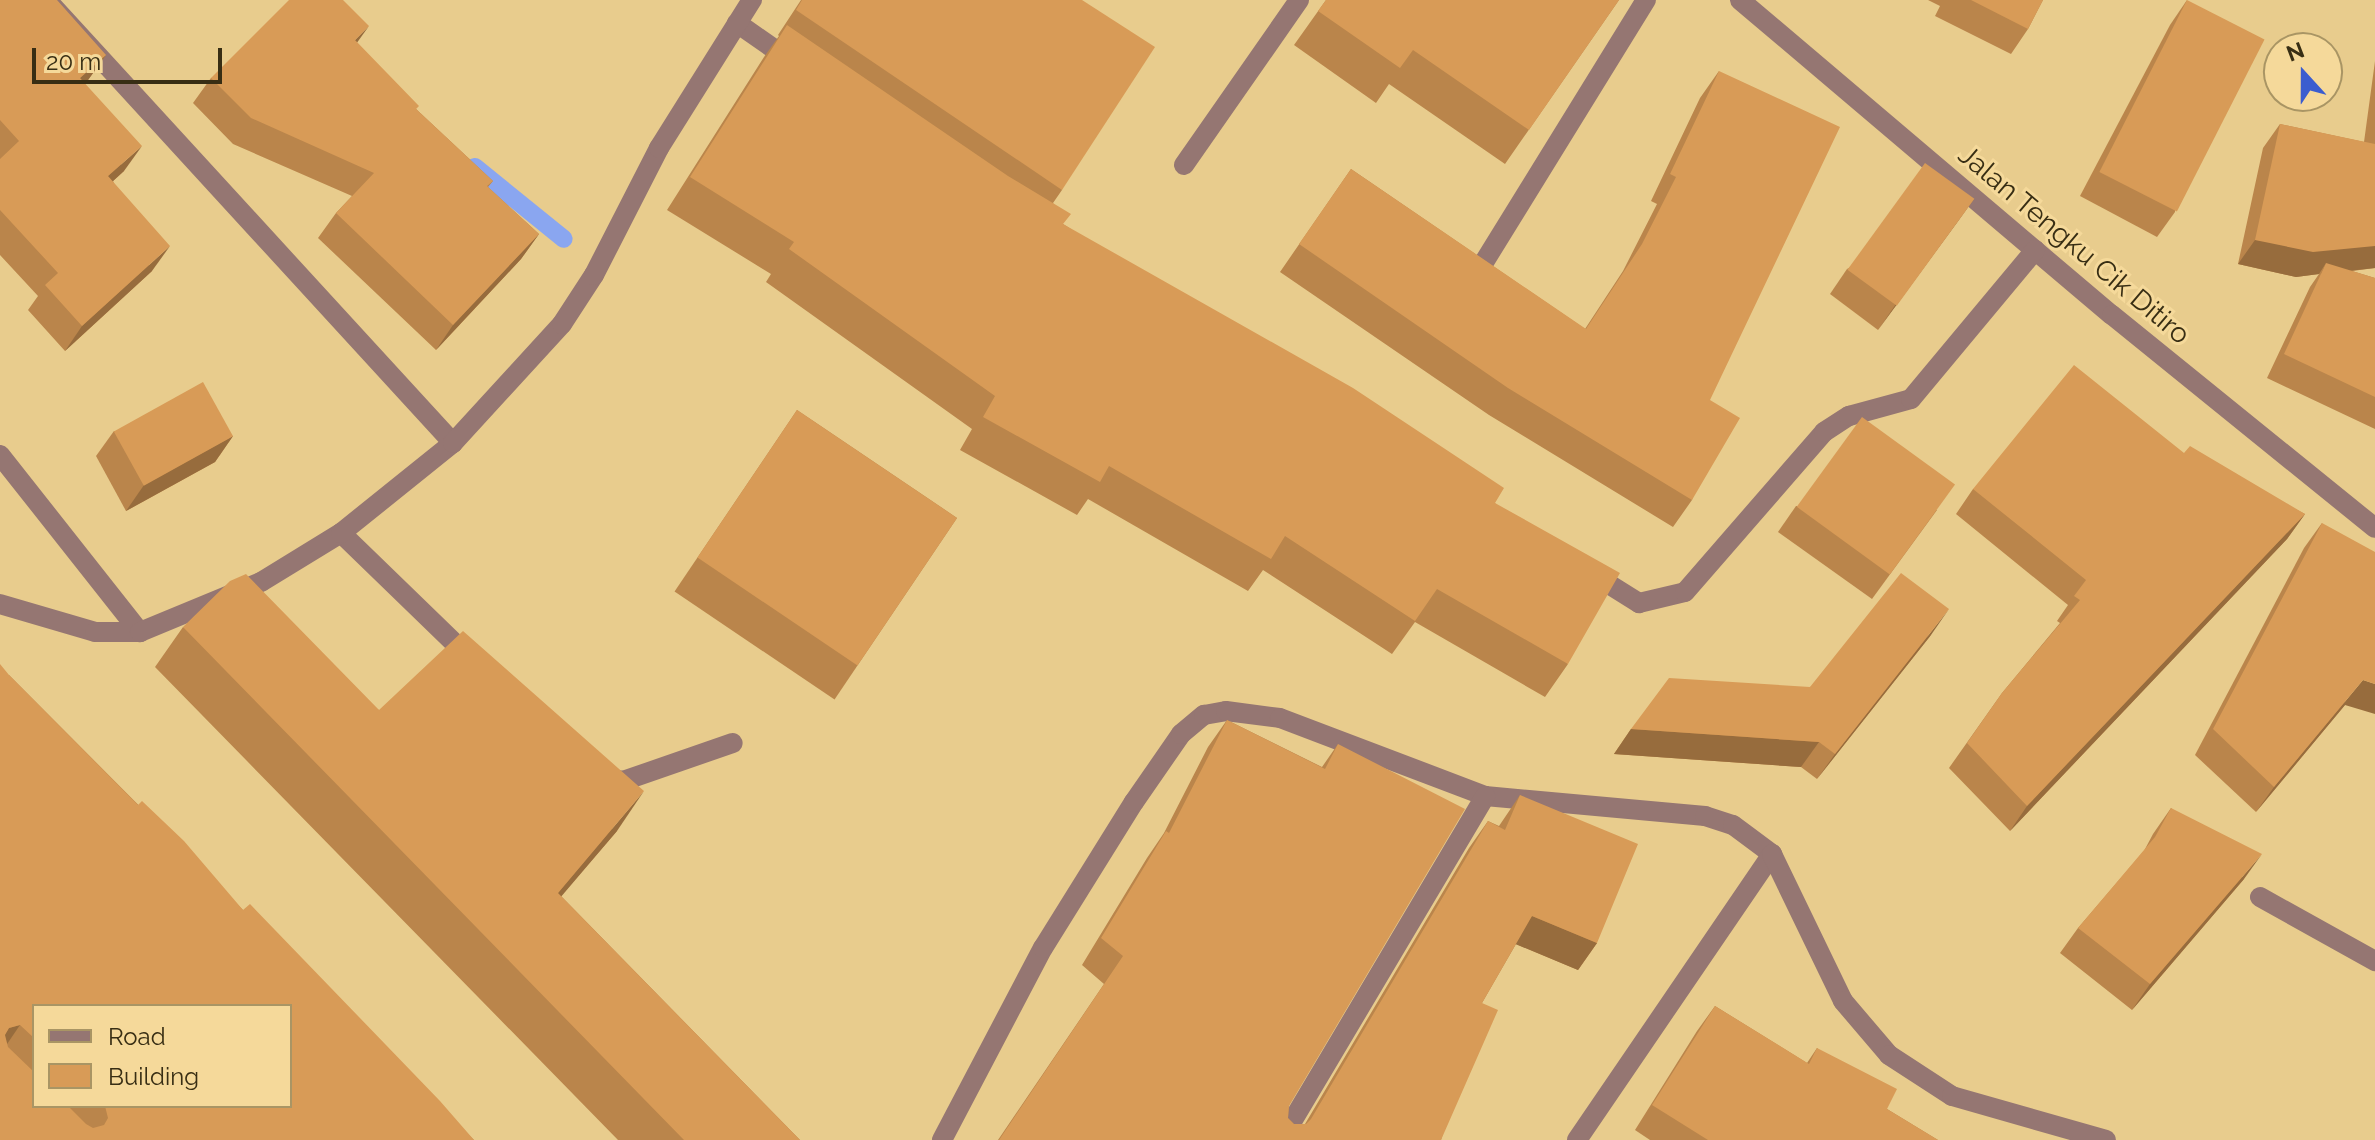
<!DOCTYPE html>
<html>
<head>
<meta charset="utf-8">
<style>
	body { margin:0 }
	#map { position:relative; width:2375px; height:1140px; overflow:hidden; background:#e8cc8d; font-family:Raleway,sans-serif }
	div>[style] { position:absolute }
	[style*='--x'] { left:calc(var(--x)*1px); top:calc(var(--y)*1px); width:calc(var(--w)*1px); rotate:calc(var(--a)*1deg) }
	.stream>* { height:18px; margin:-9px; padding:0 9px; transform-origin:9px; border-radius:9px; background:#8aa6f0 }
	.minor>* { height:20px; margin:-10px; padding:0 10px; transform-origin:10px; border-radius:10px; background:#957672 }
	.wall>* { inset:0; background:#ba854b; transform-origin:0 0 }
	.shaded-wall>* { inset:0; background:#976c3d }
	.building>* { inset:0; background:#d89b57; transform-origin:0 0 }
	span { translate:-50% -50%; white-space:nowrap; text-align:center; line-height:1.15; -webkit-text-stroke:6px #f5d99a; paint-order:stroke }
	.street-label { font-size:28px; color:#382e14 }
	.legend { position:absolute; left:32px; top:1004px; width:260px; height:104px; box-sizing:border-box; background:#f5d99a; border:2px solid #a99564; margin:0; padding:10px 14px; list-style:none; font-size:24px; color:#382e14 }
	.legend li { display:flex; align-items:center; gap:16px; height:40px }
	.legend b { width:40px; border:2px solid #a99564 }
	.north { position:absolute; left:2263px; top:32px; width:80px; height:80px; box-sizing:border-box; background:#f5d99a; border:2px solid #a99564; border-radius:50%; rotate:339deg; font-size:22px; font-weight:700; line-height:32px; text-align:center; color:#382e14 }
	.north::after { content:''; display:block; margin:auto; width:28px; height:36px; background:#3b5dcf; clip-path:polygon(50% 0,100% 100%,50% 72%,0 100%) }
	.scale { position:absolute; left:32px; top:48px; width:190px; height:36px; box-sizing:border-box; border:4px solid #382e14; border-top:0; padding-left:10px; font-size:24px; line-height:28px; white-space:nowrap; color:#382e14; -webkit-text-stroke:6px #f5d99a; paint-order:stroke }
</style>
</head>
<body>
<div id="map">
	<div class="stream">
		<div style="--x:475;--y:167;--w:114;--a:39"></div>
	</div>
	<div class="minor">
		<div style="--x:47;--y:0;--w:601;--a:47.5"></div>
		<div style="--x:1740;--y:0;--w:487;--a:40.3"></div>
		<div style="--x:2112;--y:315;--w:338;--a:39"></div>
		<div style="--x:737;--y:23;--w:68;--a:34.9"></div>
		<div style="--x:1184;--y:165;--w:201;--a:-55.1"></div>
		<div style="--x:1473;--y:280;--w:329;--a:-58.3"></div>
		<div style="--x:0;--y:455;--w:226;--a:51.7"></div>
		<div style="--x:341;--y:533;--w:181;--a:44.1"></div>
		<div style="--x:1591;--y:573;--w:57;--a:32"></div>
		<div style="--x:1639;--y:603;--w:47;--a:-13.4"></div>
		<div style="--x:1685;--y:592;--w:212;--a:-49"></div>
		<div style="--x:1824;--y:432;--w:30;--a:-33"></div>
		<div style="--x:1849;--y:416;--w:64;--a:-15.3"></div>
		<div style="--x:1911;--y:399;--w:194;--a:-50.2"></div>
		<div style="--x:0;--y:604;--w:99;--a:16.4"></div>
		<div style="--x:95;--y:632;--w:45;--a:0"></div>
		<div style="--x:140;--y:632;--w:131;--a:-22.5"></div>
		<div style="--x:261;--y:582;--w:94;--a:-31.5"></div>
		<div style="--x:341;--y:533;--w:144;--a:-38.8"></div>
		<div style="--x:453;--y:443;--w:161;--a:-47.5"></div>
		<div style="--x:562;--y:324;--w:59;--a:-56.9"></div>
		<div style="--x:594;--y:275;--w:143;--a:-62.9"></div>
		<div style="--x:659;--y:148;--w:175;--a:-57.9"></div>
		<div style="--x:604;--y:778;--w:19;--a:9"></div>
		<div style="--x:623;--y:781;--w:116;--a:-19.1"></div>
		<div style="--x:2260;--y:897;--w:132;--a:29.1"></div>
		<div style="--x:942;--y:1140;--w:217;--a:-62.3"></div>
		<div style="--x:1043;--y:948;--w:172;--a:-58.1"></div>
		<div style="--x:1134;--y:802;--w:83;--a:-55.3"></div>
		<div style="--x:1181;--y:734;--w:30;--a:-40"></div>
		<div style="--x:1204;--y:715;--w:22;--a:-10"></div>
		<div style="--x:1226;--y:711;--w:54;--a:7.4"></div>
		<div style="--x:1280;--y:718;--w:219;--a:20.8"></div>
		<div style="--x:1485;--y:796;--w:221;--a:5.2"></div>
		<div style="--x:1705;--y:816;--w:29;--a:18"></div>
		<div style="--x:1733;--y:825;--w:49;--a:36.6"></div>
		<div style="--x:1281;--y:1140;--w:400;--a:-59.3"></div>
		<div style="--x:1577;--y:1140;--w:346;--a:-55.7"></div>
		<div style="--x:1772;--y:854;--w:163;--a:64.2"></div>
		<div style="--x:1843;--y:1001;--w:71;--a:49.6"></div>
		<div style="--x:1889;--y:1055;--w:75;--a:33.1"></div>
		<div style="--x:1952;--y:1096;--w:160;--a:15.9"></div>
	</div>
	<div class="wall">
		<div style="clip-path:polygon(0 0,106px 55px,88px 80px,85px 84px,124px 171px,113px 181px,152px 271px,65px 351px,28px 310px,38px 296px,0 255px)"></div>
		<div style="clip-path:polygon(801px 0,1082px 0,1062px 190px,1053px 203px,1063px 224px,1495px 503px,1568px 664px,1545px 697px,1415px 622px,1392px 654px,1263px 570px,1248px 591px,1088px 499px,1077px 515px,960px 450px,972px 429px,766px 282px,771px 274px,667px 210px,764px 57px,779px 36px,778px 35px)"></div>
		<div style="clip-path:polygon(1326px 0,1619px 0,1505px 164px,1389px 84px,1376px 103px,1294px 45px)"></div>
		<div style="clip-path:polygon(1928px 0,2043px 0,2028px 29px,2011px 54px,1935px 16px,1940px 6px)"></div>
		<div style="clip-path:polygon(2187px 0,2175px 212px,2157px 237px,2080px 196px,2170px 25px)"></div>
		<div style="clip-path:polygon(357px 43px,416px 109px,493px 181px,488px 187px,539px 234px,521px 259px,436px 350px,318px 238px,336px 213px,352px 196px,233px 144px,193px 103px,211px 78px)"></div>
		<div style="clip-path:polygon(2375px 61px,2375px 268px,2352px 271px,2375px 278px,2375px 429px,2267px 378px,2310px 287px,2319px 274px,2296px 277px,2238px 264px,2263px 148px,2280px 124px,2364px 142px)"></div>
		<div style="clip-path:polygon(1719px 71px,1710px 400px,1692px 500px,1673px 527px,1489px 415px,1280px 272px,1351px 169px,1585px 329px,1623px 271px,1657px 204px,1651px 201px,1700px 98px)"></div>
		<div style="clip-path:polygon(1974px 199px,1878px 330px,1830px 294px,1847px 269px)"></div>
		<div style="left:797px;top:410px;width:193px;height:219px;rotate:34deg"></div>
		<div style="clip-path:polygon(114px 431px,233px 436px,215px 462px,126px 511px,96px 456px)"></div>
		<div style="clip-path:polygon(2184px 453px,2305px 514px,2287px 539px,2010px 831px,1949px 768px,2002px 693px,2060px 623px,2057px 621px,2068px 605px,1956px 514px,1973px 489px)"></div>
		<div style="clip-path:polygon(1796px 506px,1937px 510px,1872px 599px,1778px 532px)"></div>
		<div style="clip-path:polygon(2322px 523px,2345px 705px,2256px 812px,2195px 755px,2304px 548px)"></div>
		<div style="clip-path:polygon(183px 627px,379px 710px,617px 831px,561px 896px,800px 1140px,618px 1140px,155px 667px)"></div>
		<div style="clip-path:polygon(1931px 635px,1817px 779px,1801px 767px,1614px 754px,1631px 729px,1810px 687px)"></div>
		<div style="clip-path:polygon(evenodd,9px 675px,243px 910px,474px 1140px,0 1140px,9px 675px,34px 1006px,290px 1106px,34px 1106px,34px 1006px)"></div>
		<div style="clip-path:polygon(1227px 720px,1322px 767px,1338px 744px,1289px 1106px,1288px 1118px,1294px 1124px,1305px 1124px,1469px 848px,1488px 821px,1499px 826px,1520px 795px,1597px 943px,1578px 970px,1516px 944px,1482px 1003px,1441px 1140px,998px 1140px,1104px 984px,1082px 965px,1147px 858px,1164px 833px,1208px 747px)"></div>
		<div style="clip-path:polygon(2171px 808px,2244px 879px,2132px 1010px,2060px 953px,2078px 928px,2144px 851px,2153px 834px)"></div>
		<div style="clip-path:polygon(1715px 1006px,1807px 1063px,1817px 1048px,1887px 1109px,1938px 1140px,1650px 1140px,1635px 1130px,1697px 1031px)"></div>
	</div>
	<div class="shaded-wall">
		<div style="clip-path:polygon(369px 26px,351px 51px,355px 40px)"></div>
		<div style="clip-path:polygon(106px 55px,88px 80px,62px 103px,80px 78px)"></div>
		<div style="clip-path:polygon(142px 146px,124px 171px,90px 202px,108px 176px)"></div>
		<div style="clip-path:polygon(1974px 199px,1956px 224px,1878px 330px,1896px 304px)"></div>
		<div style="clip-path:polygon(539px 234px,521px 259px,436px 350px,453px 325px)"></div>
		<div style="clip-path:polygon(2255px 240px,2375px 246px,2375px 268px,2321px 274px,2326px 263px,2319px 274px,2296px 277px,2238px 264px)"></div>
		<div style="clip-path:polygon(170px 246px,152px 271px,65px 351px,82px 326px)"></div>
		<div style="clip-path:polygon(233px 436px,215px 462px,126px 511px,144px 485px)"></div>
		<div style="clip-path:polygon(2305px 514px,2287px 539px,2010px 831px,2027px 806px)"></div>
		<div style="clip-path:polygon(1949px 609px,1931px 635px,1817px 779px,1835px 754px)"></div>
		<div style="clip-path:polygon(2363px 680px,2375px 684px,2375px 714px,2345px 705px,2256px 812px,2274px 787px)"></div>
		<div style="clip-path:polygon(1631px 729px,1819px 742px,1801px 767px,1614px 754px)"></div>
		<div style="clip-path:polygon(644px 791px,617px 831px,531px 932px,558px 893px)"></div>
		<div style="clip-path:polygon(2262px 854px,2244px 879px,2132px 1010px,2150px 984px)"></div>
		<div style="clip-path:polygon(1532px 916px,1597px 943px,1578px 970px,1513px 943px)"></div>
		<div style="clip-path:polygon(20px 1025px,3px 1050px,0 1041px,9px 1028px)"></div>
	</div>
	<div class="building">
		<div style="clip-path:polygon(0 0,57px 0,106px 55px,80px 78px,142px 146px,108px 176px,170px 246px,82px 326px,45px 285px,58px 273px,0 210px,0 159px,19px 141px,0 120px)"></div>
		<div style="clip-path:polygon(289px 0,343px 0,369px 26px,355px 40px,419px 106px,416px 109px,493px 181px,487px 186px,539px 234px,453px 325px,336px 213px,374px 173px,251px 118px,211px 78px)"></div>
		<div style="clip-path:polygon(802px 0,1082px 0,1155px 47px,1062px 190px,796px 10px)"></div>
		<div style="clip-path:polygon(1326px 0,1619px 0,1529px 130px,1413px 50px,1400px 68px,1318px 11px)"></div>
		<div style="clip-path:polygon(1971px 0,2043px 0,2028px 29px)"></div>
		<div style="left:2187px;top:0;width:87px;height:193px;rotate:27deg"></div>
		<div style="clip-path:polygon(787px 25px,1008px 176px,1071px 214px,1063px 224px,1353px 388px,1504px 488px,1495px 503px,1620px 573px,1568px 664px,1437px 589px,1415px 621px,1285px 536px,1271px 559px,1109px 466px,1100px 482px,983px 417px,995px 396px,789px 249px,794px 242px,690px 177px)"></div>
		<div style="clip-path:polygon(1719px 71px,1840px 127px,1710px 400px,1740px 418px,1692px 500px,1508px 388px,1299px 244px,1351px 169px,1586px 329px,1642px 244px,1676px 177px,1670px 174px)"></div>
		<div style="clip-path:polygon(2280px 124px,2375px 144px,2375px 246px,2313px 252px,2255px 240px)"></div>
		<div style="left:1925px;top:163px;width:61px;height:132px;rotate:36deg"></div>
		<div style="clip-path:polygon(2326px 263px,2375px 278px,2375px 397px,2284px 354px)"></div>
		<div style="clip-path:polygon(2074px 365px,2184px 453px,2190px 446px,2305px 514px,2027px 806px,1967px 743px,2002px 693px,2080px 600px,2074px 596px,2086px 580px,1973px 489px)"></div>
		<div style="left:203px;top:382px;width:62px;height:102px;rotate:61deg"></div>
		<div style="left:797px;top:410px;width:193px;height:178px;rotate:34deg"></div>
		<div style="left:1862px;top:417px;width:115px;height:111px;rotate:36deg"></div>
		<div style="clip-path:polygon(2322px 523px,2375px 552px,2375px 684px,2363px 680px,2274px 787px,2213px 729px)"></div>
		<div style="clip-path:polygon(1901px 573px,1949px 609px,1835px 754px,1819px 742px,1631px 729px,1669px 678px,1810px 687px)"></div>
		<div style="clip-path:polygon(246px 574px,379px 710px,463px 631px,644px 791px,558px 893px,800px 1140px,684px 1140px,183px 627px,230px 581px)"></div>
		<div style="clip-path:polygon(evenodd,0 664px,9px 675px,138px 805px,142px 801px,184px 841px,243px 910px,250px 904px,440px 1101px,474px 1140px,0 1140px,0 664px,34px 1006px,290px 1006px,290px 1106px,105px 1106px,108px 1118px,104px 1125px,93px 1128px,86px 1124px,68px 1106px,34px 1106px,34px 1072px,8px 1047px,5px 1035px,9px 1028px,20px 1025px,34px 1038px,34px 1006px)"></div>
		<div style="clip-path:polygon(1227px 720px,1325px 769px,1338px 744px,1465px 809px,1289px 1106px,1288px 1118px,1294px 1124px,1306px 1124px,1311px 1119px,1488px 821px,1505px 830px,1520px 795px,1638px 844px,1597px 943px,1532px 916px,1482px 1003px,1498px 1010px,1441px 1140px,999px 1140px,1123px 956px,1101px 938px,1166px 831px,1169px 833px)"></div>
		<div style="clip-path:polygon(2171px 808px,2262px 854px,2150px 984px,2078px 928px,2155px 837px)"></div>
		<div style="clip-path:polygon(1715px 1006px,1809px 1064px,1817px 1048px,1897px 1089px,1887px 1109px,1938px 1140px,1708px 1140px,1652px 1105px)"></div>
	</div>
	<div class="street-label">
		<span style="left:2074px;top:245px;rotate:40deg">Jalan Tengku Cik Ditiro</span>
	</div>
	<ul class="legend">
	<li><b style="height:10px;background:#957672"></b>Road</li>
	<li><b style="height:22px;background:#d89b57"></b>Building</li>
	</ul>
	<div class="north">N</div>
	<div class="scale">20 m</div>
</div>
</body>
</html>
